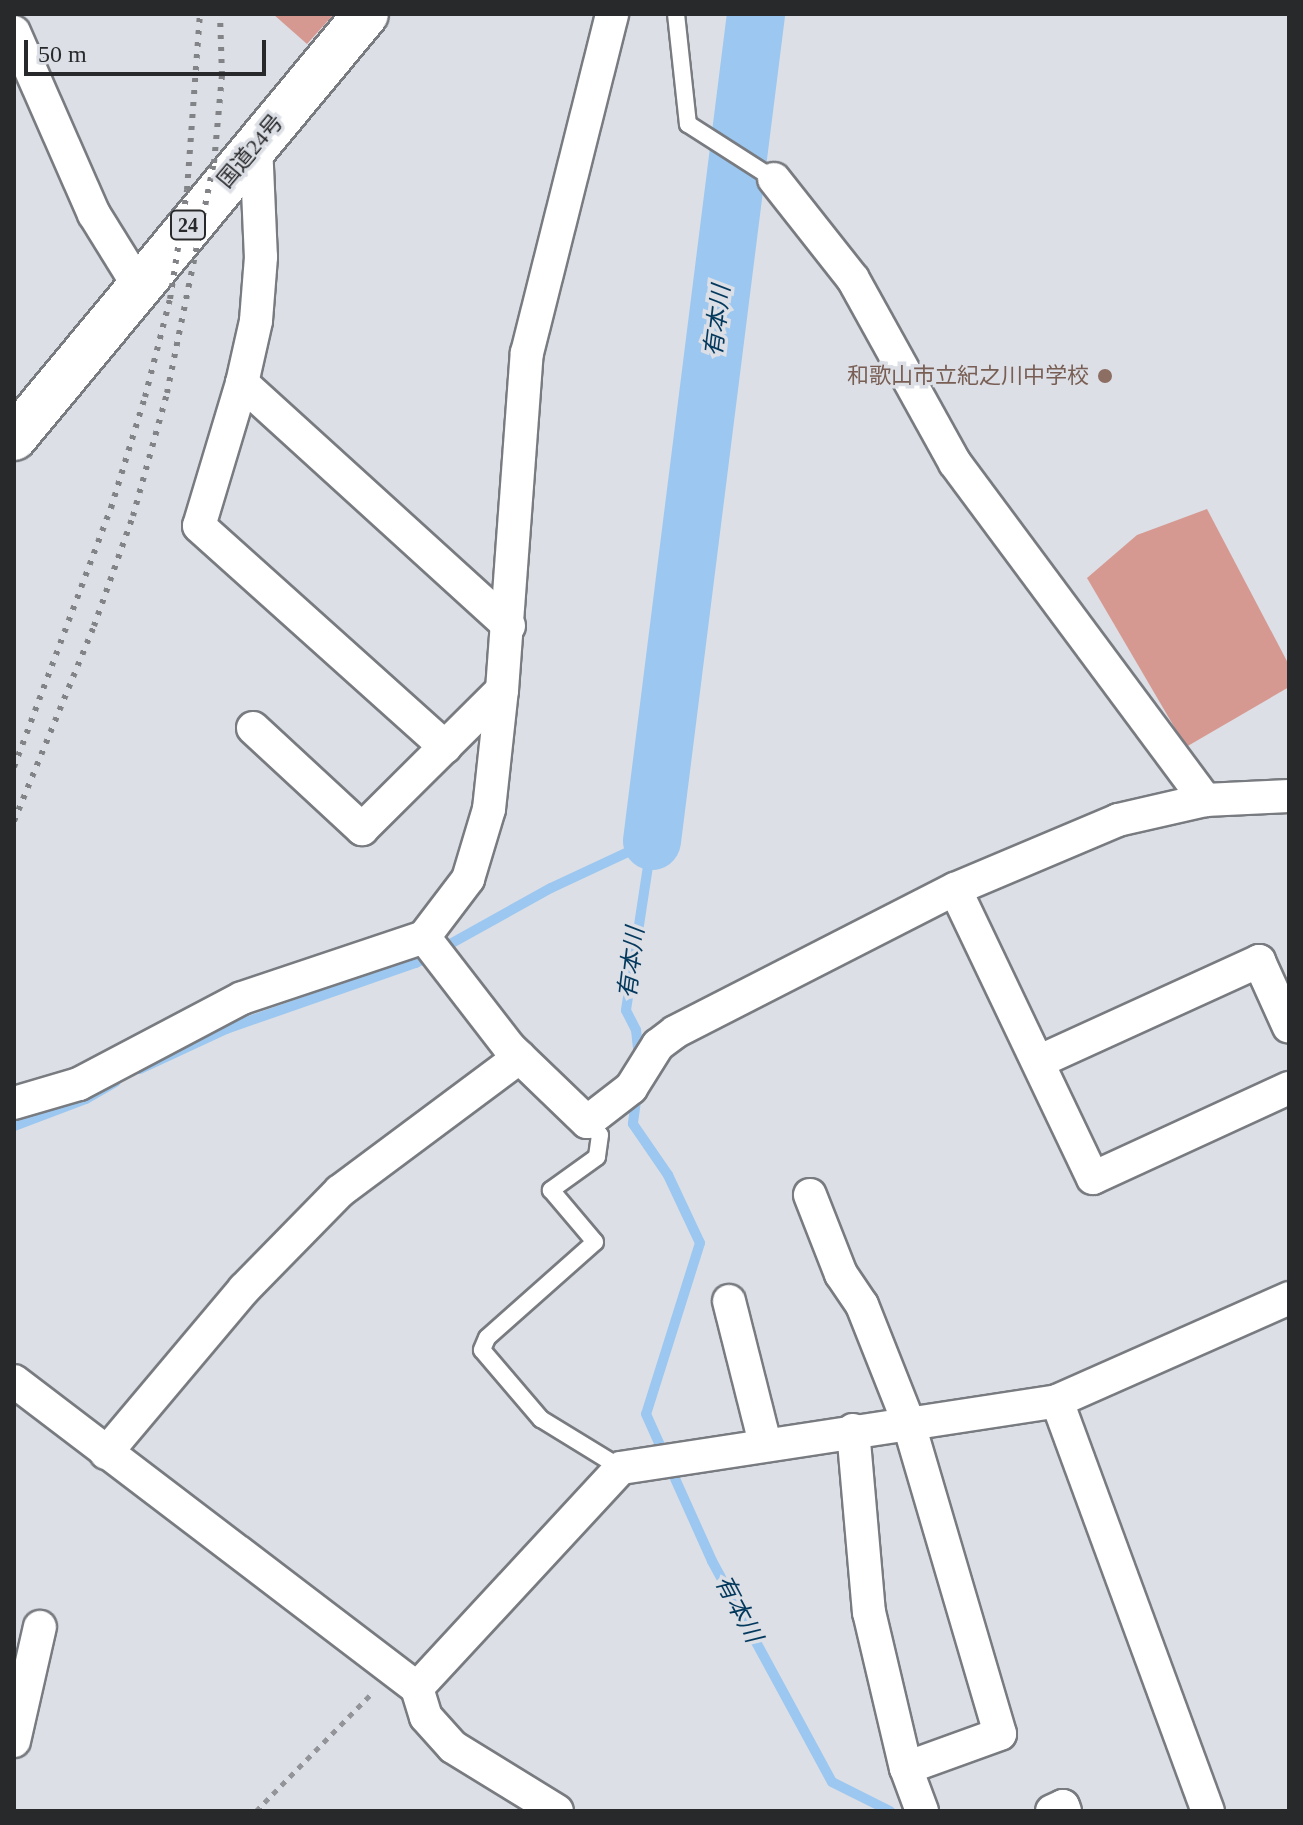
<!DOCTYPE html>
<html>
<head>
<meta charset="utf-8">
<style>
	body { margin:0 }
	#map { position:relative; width:1303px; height:1825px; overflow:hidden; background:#dcdfe5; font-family:"Times New Roman","Noto Sans JP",serif }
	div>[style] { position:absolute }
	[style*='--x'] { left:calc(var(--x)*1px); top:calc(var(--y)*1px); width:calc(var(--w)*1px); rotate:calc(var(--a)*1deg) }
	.stream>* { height:10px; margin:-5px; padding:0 5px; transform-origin:5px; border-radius:5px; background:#9bc7f0 }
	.river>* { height:58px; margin:-29px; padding:0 29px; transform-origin:29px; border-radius:29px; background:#9bc7f0 }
	.building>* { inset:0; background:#d69991 }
	.path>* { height:5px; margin-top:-2.5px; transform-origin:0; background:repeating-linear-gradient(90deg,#929499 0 6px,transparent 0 12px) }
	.roads { filter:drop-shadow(2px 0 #787b80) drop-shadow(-2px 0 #787b80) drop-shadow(0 2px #787b80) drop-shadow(0 -2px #787b80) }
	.service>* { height:16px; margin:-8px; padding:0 8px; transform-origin:8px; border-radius:8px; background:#fff }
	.minor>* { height:32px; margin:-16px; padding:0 16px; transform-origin:16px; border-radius:16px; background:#fff }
	.trunk>* { height:44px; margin:-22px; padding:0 22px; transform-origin:22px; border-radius:22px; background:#fff }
	.rail>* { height:6px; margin-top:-3px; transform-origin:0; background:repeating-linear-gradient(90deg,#818387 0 4px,transparent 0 12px) }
	.dots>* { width:22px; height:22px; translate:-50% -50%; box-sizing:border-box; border:4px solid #dcdfe5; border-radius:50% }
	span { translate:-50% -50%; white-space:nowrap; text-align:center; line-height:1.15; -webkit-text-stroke:7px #dcdfe5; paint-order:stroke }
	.shield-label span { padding:2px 6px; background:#dcdfe5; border:2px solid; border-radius:6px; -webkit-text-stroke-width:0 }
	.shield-label { font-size:20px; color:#28292b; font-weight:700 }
	.street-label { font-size:22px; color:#28292b }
	.education-label { font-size:22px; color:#785e54 }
	.right { translate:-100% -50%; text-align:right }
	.water-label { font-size:24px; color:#04395e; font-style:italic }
	.frame { position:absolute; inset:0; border:16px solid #28292b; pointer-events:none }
	.scale { position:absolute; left:24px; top:40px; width:242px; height:36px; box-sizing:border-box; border:4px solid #28292b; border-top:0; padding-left:10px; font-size:24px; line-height:28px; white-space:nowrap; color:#28292b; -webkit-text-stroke:6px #dcdfe5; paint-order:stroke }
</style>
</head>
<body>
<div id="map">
	<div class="stream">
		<div style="--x:639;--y:1058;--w:28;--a:-96"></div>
		<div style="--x:636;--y:1030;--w:22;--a:-117"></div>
		<div style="--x:626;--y:1010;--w:171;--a:-81.3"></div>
		<div style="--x:140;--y:1069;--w:95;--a:-24.9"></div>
		<div style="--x:226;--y:1029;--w:201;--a:-19.2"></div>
		<div style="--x:416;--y:963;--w:154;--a:-29.1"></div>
		<div style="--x:551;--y:888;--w:111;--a:-25"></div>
		<div style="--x:637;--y:1094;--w:30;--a:98"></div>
		<div style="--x:633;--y:1124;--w:62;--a:55.5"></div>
		<div style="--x:668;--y:1175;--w:75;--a:64.8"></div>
		<div style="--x:700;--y:1243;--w:179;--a:107.5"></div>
		<div style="--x:646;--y:1414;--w:161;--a:65.8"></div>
		<div style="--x:712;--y:1561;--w:251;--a:61.5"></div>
		<div style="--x:832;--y:1782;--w:65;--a:26.6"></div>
		<div style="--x:14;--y:1126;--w:77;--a:-20.6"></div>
		<div style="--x:86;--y:1099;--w:34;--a:-30"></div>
	</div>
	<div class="river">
		<div style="--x:652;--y:841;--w:834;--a:-82.83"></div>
	</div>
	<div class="building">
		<div style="clip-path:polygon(273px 14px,334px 14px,307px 44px)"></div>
		<div style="clip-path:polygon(1207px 509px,1289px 665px,1289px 687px,1186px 747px,1087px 578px,1137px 535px)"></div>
	</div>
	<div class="path">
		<div style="--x:256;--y:1811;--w:167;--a:-45.5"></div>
	</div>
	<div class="roads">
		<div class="service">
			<div style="--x:676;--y:14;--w:111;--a:83.8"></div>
			<div style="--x:688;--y:124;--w:102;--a:32.6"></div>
			<div style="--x:587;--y:1122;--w:18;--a:45"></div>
			<div style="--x:600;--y:1135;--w:22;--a:98"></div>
			<div style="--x:597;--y:1157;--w:57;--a:144.3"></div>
			<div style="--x:551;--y:1190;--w:68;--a:49.8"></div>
			<div style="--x:595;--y:1242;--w:144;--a:138.4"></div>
			<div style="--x:487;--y:1338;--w:13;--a:113"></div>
			<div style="--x:482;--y:1350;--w:91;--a:49.5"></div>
			<div style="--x:541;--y:1419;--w:94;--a:31.5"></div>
		</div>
		<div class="minor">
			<div style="--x:14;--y:32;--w:199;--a:66.3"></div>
			<div style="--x:94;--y:214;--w:84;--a:58.2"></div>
			<div style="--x:256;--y:144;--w:113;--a:87.5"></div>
			<div style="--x:261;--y:257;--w:64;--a:94.5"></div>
			<div style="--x:256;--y:321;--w:64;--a:102.7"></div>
			<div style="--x:242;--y:383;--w:361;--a:42.3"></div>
			<div style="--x:774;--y:179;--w:127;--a:51.7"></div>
			<div style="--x:853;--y:279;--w:210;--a:61"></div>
			<div style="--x:955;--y:463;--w:420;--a:53.4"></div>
			<div style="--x:242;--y:383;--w:149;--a:106.7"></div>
			<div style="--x:199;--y:526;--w:331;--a:41.9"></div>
			<div style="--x:253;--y:728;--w:149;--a:42.8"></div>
			<div style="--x:362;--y:829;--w:197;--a:-44.8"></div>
			<div style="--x:955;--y:889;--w:320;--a:64.5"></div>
			<div style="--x:1093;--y:1178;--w:216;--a:-24.7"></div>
			<div style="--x:424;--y:937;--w:139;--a:52.3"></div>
			<div style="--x:509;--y:1047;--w:108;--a:43.9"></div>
			<div style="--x:587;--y:1122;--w:56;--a:-37.7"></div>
			<div style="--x:631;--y:1088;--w:51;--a:-57.9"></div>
			<div style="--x:658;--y:1045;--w:21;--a:-37"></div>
			<div style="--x:675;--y:1032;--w:314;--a:-27.1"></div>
			<div style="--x:955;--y:889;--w:177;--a:-22.9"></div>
			<div style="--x:1118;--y:820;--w:89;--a:-12.9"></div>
			<div style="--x:1205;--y:800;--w:84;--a:-2.7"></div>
			<div style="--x:1040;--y:1061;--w:241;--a:-24.5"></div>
			<div style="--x:1259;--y:961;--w:72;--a:65.6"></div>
			<div style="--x:14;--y:1103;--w:68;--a:-16.3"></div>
			<div style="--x:79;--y:1084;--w:184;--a:-27.8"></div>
			<div style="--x:242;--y:998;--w:192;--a:-18.5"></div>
			<div style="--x:424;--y:937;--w:73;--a:-52.8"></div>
			<div style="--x:468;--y:879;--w:73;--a:-73.3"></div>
			<div style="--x:489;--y:809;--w:120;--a:-83.8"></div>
			<div style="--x:502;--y:690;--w:338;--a:-85.8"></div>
			<div style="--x:527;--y:353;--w:349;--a:-75.9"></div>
			<div style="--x:810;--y:1195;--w:85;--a:68.6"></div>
			<div style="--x:841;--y:1274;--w:37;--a:56"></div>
			<div style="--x:862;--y:1305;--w:125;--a:68.4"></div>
			<div style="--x:908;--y:1421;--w:326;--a:73.6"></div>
			<div style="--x:1000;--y:1734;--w:100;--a:160.1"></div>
			<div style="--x:729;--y:1301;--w:146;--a:75.8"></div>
			<div style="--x:14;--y:1381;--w:507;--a:37.3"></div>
			<div style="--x:417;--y:1688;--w:300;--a:-47.2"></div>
			<div style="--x:621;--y:1468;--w:441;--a:-8.7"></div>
			<div style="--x:1057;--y:1401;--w:254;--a:-23.9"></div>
			<div style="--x:1057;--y:1401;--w:437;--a:69.8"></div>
			<div style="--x:853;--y:1430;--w:183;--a:85"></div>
			<div style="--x:869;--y:1612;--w:160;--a:76.7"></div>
			<div style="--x:906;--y:1768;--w:46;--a:69.6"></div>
			<div style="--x:106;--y:1453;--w:214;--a:-49.9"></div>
			<div style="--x:244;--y:1289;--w:137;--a:-45.6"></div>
			<div style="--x:340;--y:1191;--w:224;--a:-36.7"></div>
			<div style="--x:417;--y:1688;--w:30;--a:73"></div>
			<div style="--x:426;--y:1717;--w:40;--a:48"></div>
			<div style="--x:453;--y:1747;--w:122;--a:31.6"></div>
			<div style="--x:14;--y:1741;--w:117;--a:-77.2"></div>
			<div style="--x:1052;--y:1811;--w:12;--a:-24"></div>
			<div style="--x:1063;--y:1806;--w:5;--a:68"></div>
		</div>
		<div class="trunk">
			<div style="--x:14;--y:438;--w:551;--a:-50.3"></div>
		</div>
	</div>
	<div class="rail">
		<div style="--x:14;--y:767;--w:277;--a:-69.5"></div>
		<div style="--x:111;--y:508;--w:116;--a:-73"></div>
		<div style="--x:145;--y:397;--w:101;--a:-75.7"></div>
		<div style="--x:170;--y:299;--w:110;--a:-81.1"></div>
		<div style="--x:187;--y:190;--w:176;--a:-85.8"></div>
		<div style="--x:14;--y:821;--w:211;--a:-67.7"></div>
		<div style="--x:94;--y:626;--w:117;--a:-70.5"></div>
		<div style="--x:133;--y:516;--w:128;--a:-74.5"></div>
		<div style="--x:167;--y:393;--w:235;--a:-78.5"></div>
		<div style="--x:214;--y:163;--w:88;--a:-84.8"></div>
		<div style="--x:222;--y:75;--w:61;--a:-91.9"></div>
	</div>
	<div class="dots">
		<div style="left:1105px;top:376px;background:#8d6e63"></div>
	</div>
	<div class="shield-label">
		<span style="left:188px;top:225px">24</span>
	</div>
	<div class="street-label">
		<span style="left:250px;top:151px;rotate:-50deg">国道24号</span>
	</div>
	<div class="education-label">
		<span class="right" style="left:1089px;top:376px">和歌山市立紀之川中学校</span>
	</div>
	<div class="water-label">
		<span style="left:718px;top:321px;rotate:-83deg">有本川</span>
		<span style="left:632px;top:963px;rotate:-83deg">有本川</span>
		<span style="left:738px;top:1609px;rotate:62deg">有本川</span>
	</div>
	<div class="frame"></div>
	<div class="scale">50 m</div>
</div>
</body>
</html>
